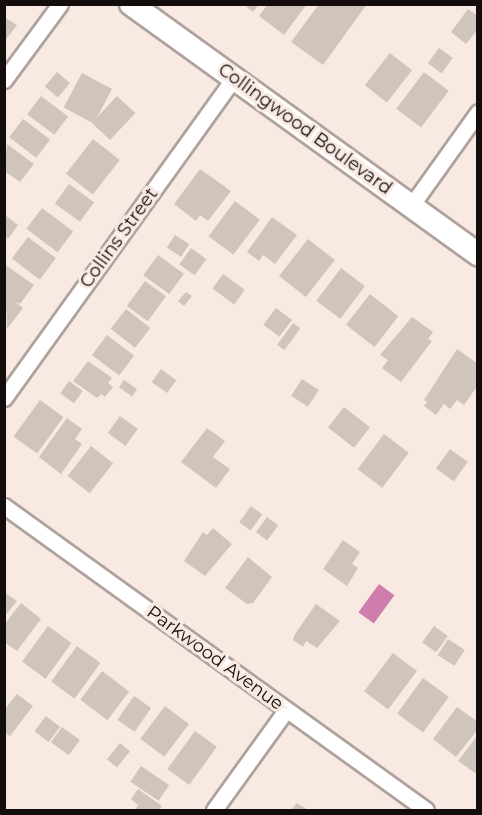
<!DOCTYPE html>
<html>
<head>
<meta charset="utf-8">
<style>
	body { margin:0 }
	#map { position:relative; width:482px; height:815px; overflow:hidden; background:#f9e9e3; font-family:Montserrat,sans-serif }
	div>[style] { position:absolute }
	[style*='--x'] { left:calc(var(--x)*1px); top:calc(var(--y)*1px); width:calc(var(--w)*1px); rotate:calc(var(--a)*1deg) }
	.water>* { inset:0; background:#ce7dad; transform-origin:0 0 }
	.building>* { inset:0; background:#cfc5ba; transform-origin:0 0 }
	.roads { filter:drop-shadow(2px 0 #afa19b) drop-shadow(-2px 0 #afa19b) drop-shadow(0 2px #afa19b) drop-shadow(0 -2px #afa19b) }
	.minor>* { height:15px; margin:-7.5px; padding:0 7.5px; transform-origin:7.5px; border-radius:7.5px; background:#fff }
	.secondary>* { height:22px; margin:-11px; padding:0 11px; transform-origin:11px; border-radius:11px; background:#fff }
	span { translate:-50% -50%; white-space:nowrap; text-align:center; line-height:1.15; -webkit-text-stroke:6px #f9e9e3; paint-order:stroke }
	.street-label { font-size:18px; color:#130e0c }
	.frame { position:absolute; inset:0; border:6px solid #130e0c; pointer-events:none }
</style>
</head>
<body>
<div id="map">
	<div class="water">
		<div style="left:379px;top:584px;width:19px;height:35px;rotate:36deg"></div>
	</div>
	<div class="building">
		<div style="clip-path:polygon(243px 4px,259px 4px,253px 12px)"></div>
		<div style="clip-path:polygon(268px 4px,307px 4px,284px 35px,259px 16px)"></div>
		<div style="clip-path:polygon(319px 4px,367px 4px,323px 65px,291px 42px)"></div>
		<div style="clip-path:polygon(468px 9px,478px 16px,478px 29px,466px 44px,451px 32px)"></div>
		<div style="clip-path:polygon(4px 17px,17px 25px,4px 42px)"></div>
		<div style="left:439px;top:48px;width:17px;height:19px;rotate:36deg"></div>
		<div style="left:390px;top:53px;width:28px;height:41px;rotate:38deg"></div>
		<div style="left:57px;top:72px;width:17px;height:19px;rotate:40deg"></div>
		<div style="left:424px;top:72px;width:31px;height:46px;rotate:37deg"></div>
		<div style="left:82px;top:73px;width:34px;height:39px;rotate:28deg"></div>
		<div style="left:41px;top:96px;width:34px;height:23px;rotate:37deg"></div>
		<div style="left:117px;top:96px;width:25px;height:37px;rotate:43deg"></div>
		<div style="left:23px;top:119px;width:34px;height:23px;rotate:37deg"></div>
		<div style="left:93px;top:139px;width:34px;height:44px;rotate:38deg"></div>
		<div style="clip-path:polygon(7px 144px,34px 164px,20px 182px,4px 171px)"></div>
		<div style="clip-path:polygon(200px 169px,231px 191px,208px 221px,200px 215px,196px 221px,174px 204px)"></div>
		<div style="left:69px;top:184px;width:31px;height:24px;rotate:36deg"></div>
		<div style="left:235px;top:201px;width:31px;height:44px;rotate:37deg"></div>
		<div style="left:42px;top:208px;width:39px;height:26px;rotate:37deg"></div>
		<div style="clip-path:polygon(5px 215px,18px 225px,8px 239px,5px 236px)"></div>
		<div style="clip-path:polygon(272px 217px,297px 235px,275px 264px,263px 255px,259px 261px,247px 252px)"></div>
		<div style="left:175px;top:235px;width:17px;height:15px;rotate:33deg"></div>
		<div style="left:28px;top:237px;width:35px;height:27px;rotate:37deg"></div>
		<div style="left:308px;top:239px;width:34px;height:47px;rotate:38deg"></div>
		<div style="left:191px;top:248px;width:19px;height:20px;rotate:36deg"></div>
		<div style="left:158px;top:255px;width:32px;height:25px;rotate:36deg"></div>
		<div style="clip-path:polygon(4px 264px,34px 285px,20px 304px,14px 301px,23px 308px,7px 329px)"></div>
		<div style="left:341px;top:268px;width:30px;height:41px;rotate:37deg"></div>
		<div style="left:223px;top:274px;width:27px;height:18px;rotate:36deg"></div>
		<div style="left:145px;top:281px;width:26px;height:31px;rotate:36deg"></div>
		<div style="clip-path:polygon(186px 292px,192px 296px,184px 306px,178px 301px)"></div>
		<div style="left:370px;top:294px;width:36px;height:39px;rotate:38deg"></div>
		<div style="left:276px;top:308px;width:20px;height:21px;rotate:37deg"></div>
		<div style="left:126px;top:309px;width:31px;height:25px;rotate:38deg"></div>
		<div style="clip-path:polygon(412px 317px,433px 332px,428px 339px,432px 341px,401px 382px,382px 368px,388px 360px,380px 355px)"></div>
		<div style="left:293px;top:323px;width:9px;height:27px;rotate:36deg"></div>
		<div style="left:107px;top:335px;width:34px;height:25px;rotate:37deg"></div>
		<div style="clip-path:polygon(457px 349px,478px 364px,478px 385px,464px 405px,457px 400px,450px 409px,444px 404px,436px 415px,424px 406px,427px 402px,424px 400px)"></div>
		<div style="clip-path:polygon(88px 361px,112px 378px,108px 383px,113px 387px,105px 397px,101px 394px,97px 398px,73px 381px)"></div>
		<div style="left:161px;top:369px;width:19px;height:16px;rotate:36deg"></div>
		<div style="left:302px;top:379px;width:20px;height:20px;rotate:33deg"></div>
		<div style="left:124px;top:380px;width:16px;height:9px;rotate:35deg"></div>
		<div style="left:69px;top:381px;width:17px;height:15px;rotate:36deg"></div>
		<div style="left:40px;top:400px;width:29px;height:45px;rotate:36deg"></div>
		<div style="left:344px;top:407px;width:33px;height:26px;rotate:38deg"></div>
		<div style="left:120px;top:416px;width:22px;height:21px;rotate:36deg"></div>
		<div style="clip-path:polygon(67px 418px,82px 429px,75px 439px,82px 444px,61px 474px,39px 457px)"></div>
		<div style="clip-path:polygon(207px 428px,225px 441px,213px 457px,230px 469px,216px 488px,181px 462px)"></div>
		<div style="left:384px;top:434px;width:31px;height:44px;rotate:37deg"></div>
		<div style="left:91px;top:446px;width:28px;height:38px;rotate:38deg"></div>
		<div style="left:450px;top:449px;width:22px;height:24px;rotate:36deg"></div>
		<div style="left:251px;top:506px;width:14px;height:20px;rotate:36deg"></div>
		<div style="left:267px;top:517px;width:14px;height:19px;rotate:36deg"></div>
		<div style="clip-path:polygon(213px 528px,232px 544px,205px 576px,184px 561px,203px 532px,207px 535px)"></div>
		<div style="clip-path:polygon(343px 540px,360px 552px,352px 564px,358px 568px,347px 586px,323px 569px)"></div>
		<div style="clip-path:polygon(248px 557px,272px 577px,253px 603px,247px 604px,225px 588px)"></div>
		<div style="clip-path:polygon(4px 592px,17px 601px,4px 617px)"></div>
		<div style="clip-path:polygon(21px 603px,41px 619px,17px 651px,4px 642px,4px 625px)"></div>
		<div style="clip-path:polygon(316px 604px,340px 621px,317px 648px,306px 641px,303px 647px,293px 640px,295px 634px)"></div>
		<div style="left:48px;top:626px;width:29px;height:44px;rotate:36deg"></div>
		<div style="left:434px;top:626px;width:17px;height:20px;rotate:36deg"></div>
		<div style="left:448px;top:639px;width:20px;height:19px;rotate:33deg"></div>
		<div style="left:77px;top:646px;width:29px;height:44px;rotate:36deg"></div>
		<div style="left:393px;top:653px;width:30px;height:48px;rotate:37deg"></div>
		<div style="left:102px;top:671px;width:34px;height:36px;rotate:37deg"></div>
		<div style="left:423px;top:678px;width:32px;height:44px;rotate:36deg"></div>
		<div style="clip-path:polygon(17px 694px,33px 706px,10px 736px,4px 732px,4px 710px)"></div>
		<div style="left:134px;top:696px;width:21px;height:29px;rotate:35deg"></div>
		<div style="left:165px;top:706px;width:30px;height:41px;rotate:37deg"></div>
		<div style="clip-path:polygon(457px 707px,478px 722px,478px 729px,456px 757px,433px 739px)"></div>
		<div style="left:46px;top:716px;width:18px;height:19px;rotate:38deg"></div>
		<div style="left:62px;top:727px;width:22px;height:19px;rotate:36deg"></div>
		<div style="left:195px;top:731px;width:27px;height:47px;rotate:36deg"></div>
		<div style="clip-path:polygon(478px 735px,478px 775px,458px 761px)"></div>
		<div style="left:120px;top:743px;width:13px;height:21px;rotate:39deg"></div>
		<div style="left:141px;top:766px;width:34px;height:19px;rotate:34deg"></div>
		<div style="clip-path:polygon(138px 789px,162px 806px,159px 810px,135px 810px,138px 805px,131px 799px)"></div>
		<div style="clip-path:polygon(297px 803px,308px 810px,291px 810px)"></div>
	</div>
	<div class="roads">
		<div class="minor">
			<div style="--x:4;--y:80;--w:94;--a:-53.6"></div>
			<div style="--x:411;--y:206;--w:115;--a:-54.5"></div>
			<div style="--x:4;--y:398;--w:394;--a:-54.3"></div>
			<div style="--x:4;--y:506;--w:520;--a:35.77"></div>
			<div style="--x:214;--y:810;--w:123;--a:-54.2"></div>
		</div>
		<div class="secondary">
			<div style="--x:131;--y:4;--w:428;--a:35.8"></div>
		</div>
	</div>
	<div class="street-label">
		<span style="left:305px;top:129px;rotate:36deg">Collingwood Boulevard</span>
		<span style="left:119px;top:238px;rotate:-54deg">Collins Street</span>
		<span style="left:215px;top:658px;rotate:36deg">Parkwood Avenue</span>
	</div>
	<div class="frame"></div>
</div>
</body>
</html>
